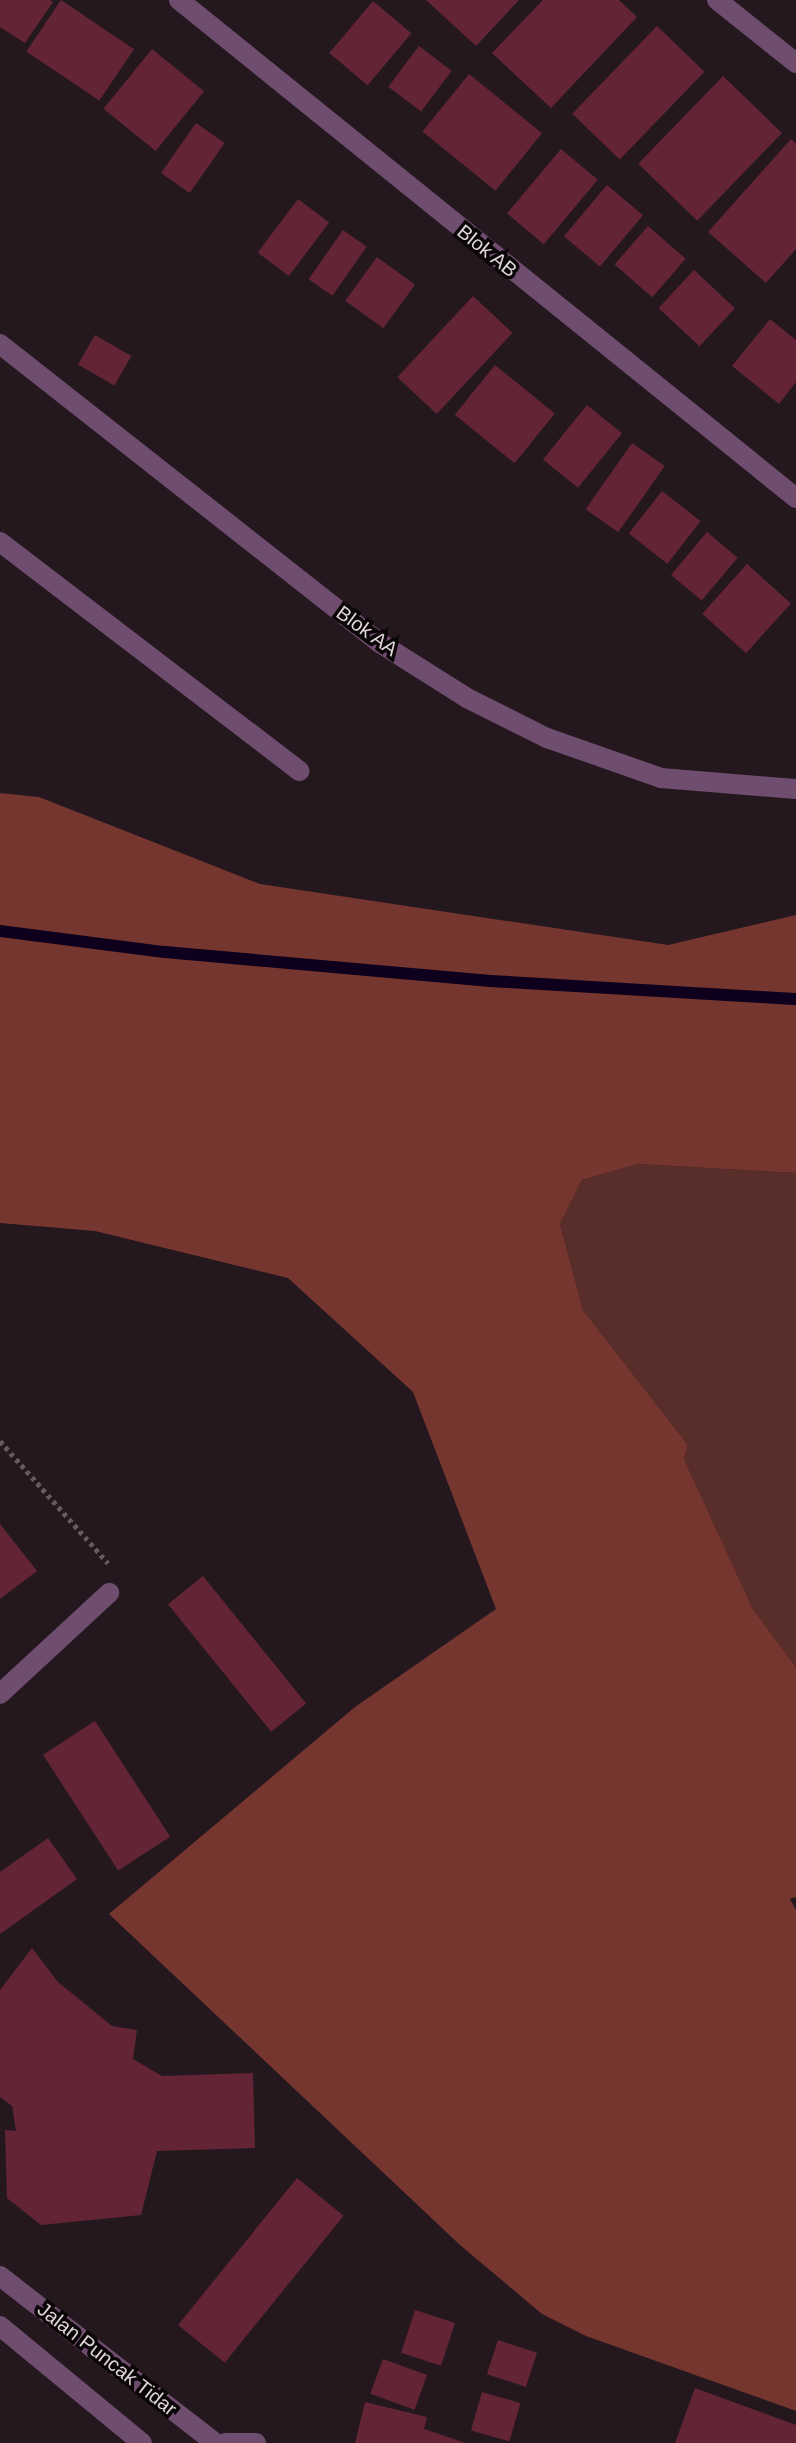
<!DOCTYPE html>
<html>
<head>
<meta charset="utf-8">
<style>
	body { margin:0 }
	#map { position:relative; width:796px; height:2443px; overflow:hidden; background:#25171e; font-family:Arial,sans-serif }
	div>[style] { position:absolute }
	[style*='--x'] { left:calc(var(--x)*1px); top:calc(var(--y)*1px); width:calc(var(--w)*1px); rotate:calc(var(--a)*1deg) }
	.green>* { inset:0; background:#592d29 }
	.forest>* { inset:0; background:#763630 }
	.stream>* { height:12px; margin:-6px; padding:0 6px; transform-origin:6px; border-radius:6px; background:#0e001d }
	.building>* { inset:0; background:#632535; transform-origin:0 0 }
	.path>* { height:5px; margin-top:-2.5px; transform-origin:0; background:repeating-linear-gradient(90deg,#665a60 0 4px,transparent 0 8px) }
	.street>* { height:20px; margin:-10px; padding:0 10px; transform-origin:10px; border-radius:10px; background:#6f4d6f }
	span { translate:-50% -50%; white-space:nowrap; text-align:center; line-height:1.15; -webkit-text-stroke:7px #0a0507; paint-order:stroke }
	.street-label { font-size:20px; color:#ded4d9 }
</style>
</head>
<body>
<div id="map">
	<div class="green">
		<div style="clip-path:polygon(638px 1164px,796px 1173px,796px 1667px,753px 1609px,684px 1459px,688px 1445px,583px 1310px,560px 1224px,582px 1180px)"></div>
	</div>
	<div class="forest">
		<div style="clip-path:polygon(0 793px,39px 797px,260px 884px,668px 945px,796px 915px,796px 1173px,638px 1164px,582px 1180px,560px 1224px,583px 1310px,688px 1445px,684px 1459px,753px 1609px,796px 1667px,796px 1897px,790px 1899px,796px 1910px,796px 2411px,586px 2336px,542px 2314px,460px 2245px,109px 1914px,355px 1707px,496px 1609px,413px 1392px,288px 1278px,95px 1231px,0 1223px)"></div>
	</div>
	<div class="stream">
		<div style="--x:0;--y:931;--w:166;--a:7.3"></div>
		<div style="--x:165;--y:952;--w:327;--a:5.1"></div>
		<div style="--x:491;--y:981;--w:306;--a:3.4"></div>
	</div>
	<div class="building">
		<div style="clip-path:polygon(0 0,50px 0,53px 2px,25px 43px,0 27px)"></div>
		<div style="left:61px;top:0;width:88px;height:62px;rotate:34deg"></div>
		<div style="clip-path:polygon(426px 0,519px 0,476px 46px)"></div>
		<div style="clip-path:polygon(543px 0,619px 0,637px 17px,551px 108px,492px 53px)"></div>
		<div style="left:373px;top:1px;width:50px;height:68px;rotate:40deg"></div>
		<div style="left:657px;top:26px;width:66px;height:122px;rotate:44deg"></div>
		<div style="left:419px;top:46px;width:41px;height:51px;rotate:37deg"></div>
		<div style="left:152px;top:49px;width:67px;height:77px;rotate:39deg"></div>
		<div style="left:469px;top:74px;width:94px;height:74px;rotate:39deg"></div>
		<div style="left:723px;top:76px;width:82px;height:122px;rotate:44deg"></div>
		<div style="left:196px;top:123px;width:35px;height:61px;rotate:35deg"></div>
		<div style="clip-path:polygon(791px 139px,796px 143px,796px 249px,766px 283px,708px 232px)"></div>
		<div style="left:561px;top:149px;width:48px;height:84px;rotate:40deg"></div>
		<div style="left:607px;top:185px;width:47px;height:67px;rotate:40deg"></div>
		<div style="left:298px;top:199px;width:39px;height:67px;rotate:37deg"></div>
		<div style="left:648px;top:226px;width:50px;height:51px;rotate:41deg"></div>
		<div style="left:343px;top:230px;width:29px;height:60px;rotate:35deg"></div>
		<div style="left:377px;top:257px;width:47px;height:54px;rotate:36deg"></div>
		<div style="left:694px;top:270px;width:56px;height:52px;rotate:43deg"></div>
		<div style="left:473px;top:296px;width:54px;height:111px;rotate:43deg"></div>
		<div style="clip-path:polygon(770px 319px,796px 340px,796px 382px,779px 404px,732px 366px)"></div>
		<div style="left:95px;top:335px;width:42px;height:34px;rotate:30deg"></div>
		<div style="left:495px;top:365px;width:77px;height:64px;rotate:39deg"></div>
		<div style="left:587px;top:405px;width:45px;height:70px;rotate:39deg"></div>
		<div style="left:632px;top:443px;width:40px;height:81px;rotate:35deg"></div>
		<div style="left:662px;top:491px;width:49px;height:54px;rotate:38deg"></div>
		<div style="left:707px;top:532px;width:40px;height:56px;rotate:40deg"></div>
		<div style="left:747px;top:564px;width:59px;height:67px;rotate:42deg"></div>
		<div style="clip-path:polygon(0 1524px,37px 1571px,0 1599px)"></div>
		<div style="left:203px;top:1576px;width:164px;height:45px;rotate:51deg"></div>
		<div style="left:95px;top:1721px;width:138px;height:62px;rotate:57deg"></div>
		<div style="clip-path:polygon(48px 1838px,77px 1879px,0 1934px,0 1872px)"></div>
		<div style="clip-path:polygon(32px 1948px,58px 1982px,112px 2026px,137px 2030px,133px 2059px,162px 2076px,253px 2073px,255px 2148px,157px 2151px,141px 2215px,41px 2225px,7px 2198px,5px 2130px,16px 2131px,12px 2106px,0 2097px,0 1990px)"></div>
		<div style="left:297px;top:2178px;width:60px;height:189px;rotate:39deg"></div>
		<div style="left:415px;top:2310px;width:42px;height:45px;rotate:18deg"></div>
		<div style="left:498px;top:2340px;width:41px;height:36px;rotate:18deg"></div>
		<div style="left:383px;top:2359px;width:47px;height:37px;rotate:20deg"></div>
		<div style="clip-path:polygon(695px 2388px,796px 2425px,796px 2443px,675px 2443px)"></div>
		<div style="left:482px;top:2392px;width:40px;height:40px;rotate:16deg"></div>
		<div style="clip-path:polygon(365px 2402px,427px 2417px,424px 2429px,466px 2443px,355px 2443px)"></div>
	</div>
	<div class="path">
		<div style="--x:0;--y:1441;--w:163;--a:48.5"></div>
	</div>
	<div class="street">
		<div style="--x:179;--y:0;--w:793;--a:38.91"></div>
		<div style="--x:717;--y:0;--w:101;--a:38.6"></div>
		<div style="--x:0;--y:344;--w:484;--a:38.2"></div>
		<div style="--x:380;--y:643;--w:103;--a:32.3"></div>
		<div style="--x:467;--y:698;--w:89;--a:26.6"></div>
		<div style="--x:547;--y:738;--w:121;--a:19.3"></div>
		<div style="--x:661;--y:778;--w:135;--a:4.7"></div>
		<div style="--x:0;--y:542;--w:377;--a:37.4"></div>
		<div style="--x:0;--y:1694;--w:149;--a:-42.8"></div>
		<div style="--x:0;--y:2276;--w:272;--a:37.8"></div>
		<div style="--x:0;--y:2326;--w:184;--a:39.5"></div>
		<div style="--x:225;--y:2443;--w:31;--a:0"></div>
	</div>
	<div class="street-label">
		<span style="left:487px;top:251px;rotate:39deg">Blok AB</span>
		<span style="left:367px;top:631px;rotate:36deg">Blok AA</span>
		<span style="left:107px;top:2359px;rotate:38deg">Jalan Puncak Tidar</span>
	</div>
</div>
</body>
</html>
